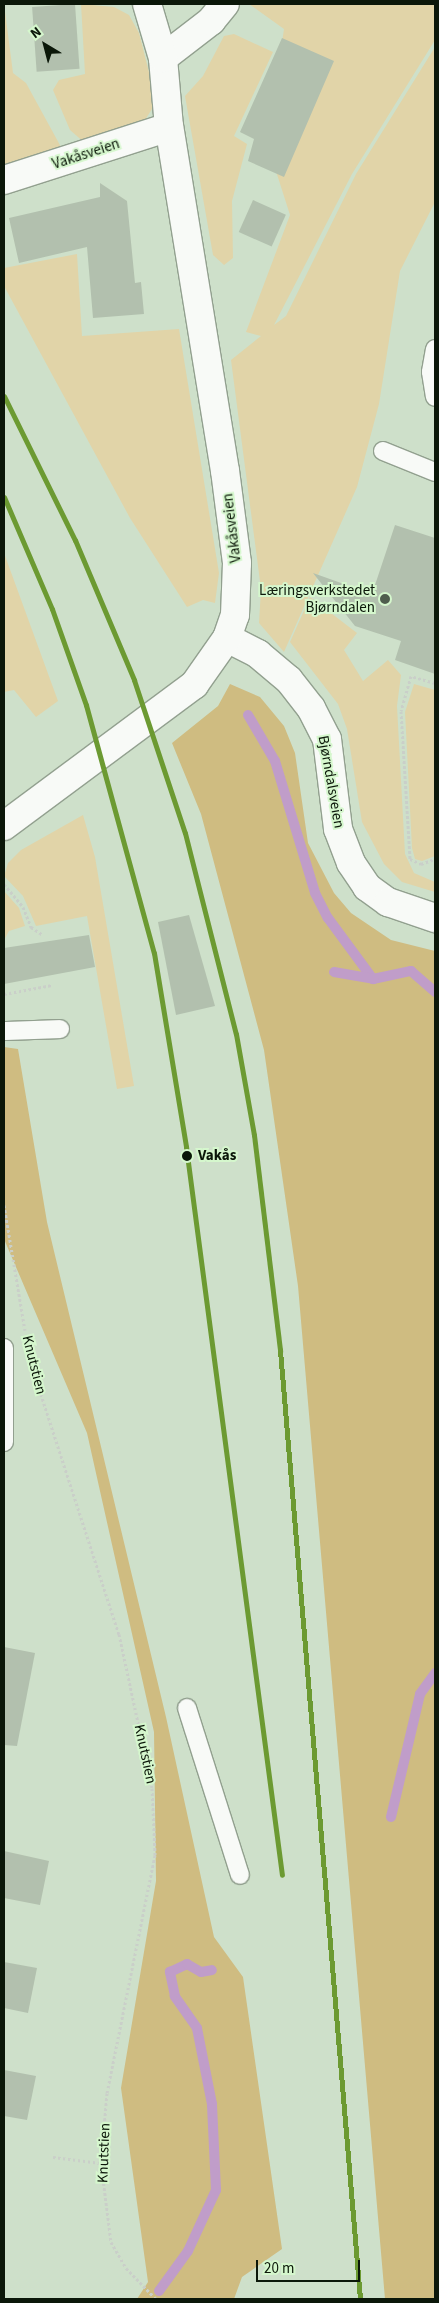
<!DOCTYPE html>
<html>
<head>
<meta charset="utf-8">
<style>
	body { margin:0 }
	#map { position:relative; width:439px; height:2303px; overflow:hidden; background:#cee0ca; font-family:"Source Sans 3",sans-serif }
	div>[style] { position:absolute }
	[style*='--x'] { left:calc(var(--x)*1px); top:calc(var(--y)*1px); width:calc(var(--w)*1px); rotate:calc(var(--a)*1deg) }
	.green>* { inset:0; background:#e1d4a8 }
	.forest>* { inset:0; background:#cfbc81 }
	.stream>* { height:10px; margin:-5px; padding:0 5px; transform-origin:5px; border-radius:5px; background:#c09dc9 }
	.building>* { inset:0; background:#b2c0ae; transform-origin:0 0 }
	.path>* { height:3px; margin-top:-1.5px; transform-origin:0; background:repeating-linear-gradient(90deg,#cacfc9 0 2.5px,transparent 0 5px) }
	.roads { filter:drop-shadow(1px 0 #92a08f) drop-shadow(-1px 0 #92a08f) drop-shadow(0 1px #92a08f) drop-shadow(0 -1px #92a08f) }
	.service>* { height:18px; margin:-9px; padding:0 9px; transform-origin:9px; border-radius:9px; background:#f8faf7 }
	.minor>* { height:28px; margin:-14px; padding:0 14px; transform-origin:14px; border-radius:14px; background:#f8faf7 }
	.rail-1>* { height:5px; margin:-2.5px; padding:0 2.5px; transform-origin:2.5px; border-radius:2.5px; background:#6c9a32 }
	.dots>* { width:14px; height:14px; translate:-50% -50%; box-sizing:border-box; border:2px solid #d5f7cd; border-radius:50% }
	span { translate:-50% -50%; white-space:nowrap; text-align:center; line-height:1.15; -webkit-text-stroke:4px #d5f7cd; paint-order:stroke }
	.street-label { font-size:15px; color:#0b1709 }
	.poi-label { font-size:15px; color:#0b1709 }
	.right { translate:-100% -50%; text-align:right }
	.stop-label { font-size:15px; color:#0b1709; font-weight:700 }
	.left { translate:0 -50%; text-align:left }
	.frame { position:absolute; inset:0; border:5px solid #0b1709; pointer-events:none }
	.north { position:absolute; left:20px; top:20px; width:50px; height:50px; -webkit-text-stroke:4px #d5f7cd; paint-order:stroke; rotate:323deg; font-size:14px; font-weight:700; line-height:20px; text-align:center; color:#0b1709 }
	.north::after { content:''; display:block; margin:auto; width:18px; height:22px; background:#0b1709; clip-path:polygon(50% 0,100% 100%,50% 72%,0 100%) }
	.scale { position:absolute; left:256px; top:2260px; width:104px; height:22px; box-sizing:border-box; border:2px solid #0b1709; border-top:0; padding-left:6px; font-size:15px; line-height:18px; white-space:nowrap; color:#0b1709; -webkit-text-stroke:4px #d5f7cd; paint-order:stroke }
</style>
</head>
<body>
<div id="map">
	<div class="green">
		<div style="clip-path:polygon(4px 4px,13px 73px,26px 83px,61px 147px,59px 153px,4px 172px)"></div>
		<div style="clip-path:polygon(81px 4px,114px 7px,129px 15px,139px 33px,152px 84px,152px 109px,143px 123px,86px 144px,70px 130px,53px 90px,59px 80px,85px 74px)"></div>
		<div style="clip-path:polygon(249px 4px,435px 4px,435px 40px,352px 174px,274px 325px,286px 316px,356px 174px,435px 47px,435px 202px,400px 271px,379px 404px,357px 487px,284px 652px,259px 623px,261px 589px,231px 360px,261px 336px,246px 332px,290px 215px,267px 143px,284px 29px)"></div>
		<div style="clip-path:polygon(234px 34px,273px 52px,234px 136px,247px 144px,232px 201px,233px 258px,224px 265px,213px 255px,185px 96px,203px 76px,224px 36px)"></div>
		<div style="clip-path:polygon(77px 254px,82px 336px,179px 329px,219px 573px,215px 603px,203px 600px,187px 607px,130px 518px,4px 286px,4px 268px)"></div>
		<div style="clip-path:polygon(4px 553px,58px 701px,36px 717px,14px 690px,4px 692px)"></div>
		<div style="clip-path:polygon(310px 597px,357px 633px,344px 650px,363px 681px,388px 660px,401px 675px,397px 706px,405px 854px,414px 873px,435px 882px,435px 892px,402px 882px,384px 864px,362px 822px,347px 729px,338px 704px,290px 642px)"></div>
		<div style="clip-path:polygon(414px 684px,435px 690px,435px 856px,422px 861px,415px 859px,412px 848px,405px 712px)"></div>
		<div style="clip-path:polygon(83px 815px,95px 857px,134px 1086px,117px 1089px,87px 916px,36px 926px,23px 896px,4px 876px,8px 863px,21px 850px)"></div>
		<div style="clip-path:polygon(4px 891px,19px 908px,25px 926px,9px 931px,4px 940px)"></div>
	</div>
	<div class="forest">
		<div style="clip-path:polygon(230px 684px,260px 697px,284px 726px,295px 753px,308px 843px,334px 893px,351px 913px,391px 940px,435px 951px,434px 2299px,385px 2299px,298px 1286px,264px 1050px,201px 814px,172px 743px,218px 706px)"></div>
		<div style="clip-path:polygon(4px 1047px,18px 1049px,47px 1222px,166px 1717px,214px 1937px,243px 1977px,282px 2249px,242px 2277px,234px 2299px,137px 2299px,148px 2282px,121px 2088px,156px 1881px,154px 1732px,87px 1433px,4px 1239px)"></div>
	</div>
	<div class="stream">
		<div style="--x:248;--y:715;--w:53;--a:59.6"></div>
		<div style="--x:275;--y:761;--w:138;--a:73.1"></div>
		<div style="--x:315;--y:893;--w:28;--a:63"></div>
		<div style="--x:328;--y:918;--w:76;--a:53.6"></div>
		<div style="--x:373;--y:979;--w:39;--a:-12"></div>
		<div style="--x:411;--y:971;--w:32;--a:41"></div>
		<div style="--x:334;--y:972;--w:40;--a:10"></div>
		<div style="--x:391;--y:1817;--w:126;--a:-76.7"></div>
		<div style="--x:420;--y:1694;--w:26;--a:-54"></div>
		<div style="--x:159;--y:2291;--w:49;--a:-54.1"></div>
		<div style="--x:188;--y:2251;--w:67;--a:-65.3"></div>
		<div style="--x:216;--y:2190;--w:86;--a:-92.7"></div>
		<div style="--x:212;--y:2104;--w:77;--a:-101.2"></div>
		<div style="--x:197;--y:2028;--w:39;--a:-125"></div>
		<div style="--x:175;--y:1996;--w:25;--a:-102"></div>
		<div style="--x:170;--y:1972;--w:19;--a:-25"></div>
		<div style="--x:187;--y:1964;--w:16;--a:30"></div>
		<div style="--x:201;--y:1972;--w:11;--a:-10"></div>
	</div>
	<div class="building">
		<div style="left:75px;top:4px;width:65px;height:43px;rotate:86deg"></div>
		<div style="clip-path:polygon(282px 38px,334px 61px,284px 177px,248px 161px,254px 139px,240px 132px)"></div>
		<div style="clip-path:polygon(100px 183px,127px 201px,135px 283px,141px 282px,144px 314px,93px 318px,87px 247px,19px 263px,9px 218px,100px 197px)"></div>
		<div style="left:253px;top:200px;width:36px;height:35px;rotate:24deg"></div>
		<div style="clip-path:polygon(395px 525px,435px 538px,435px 674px,395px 660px,401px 641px,355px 626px,313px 573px,372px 594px)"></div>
		<div style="clip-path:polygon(189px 915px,215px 1006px,176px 1015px,158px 922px)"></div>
		<div style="clip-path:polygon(89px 935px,95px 967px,4px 984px,4px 948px)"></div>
		<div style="clip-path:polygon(4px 1647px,35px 1653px,17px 1746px,4px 1745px)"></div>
		<div style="clip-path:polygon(4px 1851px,49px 1861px,40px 1905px,4px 1898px)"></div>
		<div style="clip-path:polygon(4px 1962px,37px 1968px,28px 2013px,4px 2008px)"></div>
		<div style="clip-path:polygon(4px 2070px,36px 2076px,27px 2120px,4px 2116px)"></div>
	</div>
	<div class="path">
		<div style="--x:435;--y:683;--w:25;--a:-164"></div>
		<div style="--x:411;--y:676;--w:36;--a:106"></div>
		<div style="--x:401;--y:711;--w:148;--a:86.5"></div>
		<div style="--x:410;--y:859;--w:12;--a:24"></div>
		<div style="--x:421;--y:864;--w:15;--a:-20"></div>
		<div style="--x:4;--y:884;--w:30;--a:50"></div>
		<div style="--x:23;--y:907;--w:22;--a:68"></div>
		<div style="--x:31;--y:927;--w:14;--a:34"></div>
		<div style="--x:4;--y:994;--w:49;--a:-10.6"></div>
		<div style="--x:4;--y:1205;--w:127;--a:80.5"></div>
		<div style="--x:33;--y:1370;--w:278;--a:72"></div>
		<div style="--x:119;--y:1634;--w:157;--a:77.9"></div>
		<div style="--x:152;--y:1788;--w:67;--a:87.4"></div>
		<div style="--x:155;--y:1855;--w:243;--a:101.4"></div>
		<div style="--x:107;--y:2093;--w:70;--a:94.9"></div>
		<div style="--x:101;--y:2163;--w:80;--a:82.8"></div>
		<div style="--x:111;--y:2242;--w:30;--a:60"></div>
		<div style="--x:126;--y:2268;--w:43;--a:45.9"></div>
		<div style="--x:53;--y:2157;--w:48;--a:7.1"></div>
	</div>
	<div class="roads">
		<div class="service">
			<div style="--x:435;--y:349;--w:23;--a:100"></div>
			<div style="--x:431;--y:372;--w:25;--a:81"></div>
			<div style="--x:383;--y:451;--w:56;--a:22"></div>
			<div style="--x:4;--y:1031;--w:56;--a:-2"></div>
			<div style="--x:4;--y:1348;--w:94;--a:90"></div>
			<div style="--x:187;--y:1708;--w:175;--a:72.4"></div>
		</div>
		<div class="minor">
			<div style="--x:163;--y:58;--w:61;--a:-37.6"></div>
			<div style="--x:211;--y:21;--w:22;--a:-51"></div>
			<div style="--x:4;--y:180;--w:173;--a:-17.8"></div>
			<div style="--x:227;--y:638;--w:35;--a:27"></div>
			<div style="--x:258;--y:654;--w:40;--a:40"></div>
			<div style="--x:289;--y:680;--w:36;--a:52"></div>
			<div style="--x:311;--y:708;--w:35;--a:63"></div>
			<div style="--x:327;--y:739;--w:91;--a:83"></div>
			<div style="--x:338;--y:829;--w:36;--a:69"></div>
			<div style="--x:351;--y:863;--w:29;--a:56"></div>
			<div style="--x:367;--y:887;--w:26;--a:36"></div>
			<div style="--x:388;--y:902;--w:50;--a:18.8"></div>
			<div style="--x:4;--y:826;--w:237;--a:-36.6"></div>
			<div style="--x:194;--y:685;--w:57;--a:-54.9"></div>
			<div style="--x:227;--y:638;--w:24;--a:-71"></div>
			<div style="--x:235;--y:615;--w:52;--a:-87.8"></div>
			<div style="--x:237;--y:563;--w:93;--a:-97.4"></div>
			<div style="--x:225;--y:471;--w:349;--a:-99.2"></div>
			<div style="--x:169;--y:127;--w:69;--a:-95"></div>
			<div style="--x:163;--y:58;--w:56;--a:-106.5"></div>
		</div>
	</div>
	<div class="rail-1">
		<div style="--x:4;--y:396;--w:161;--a:63.8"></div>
		<div style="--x:75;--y:540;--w:152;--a:67.1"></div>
		<div style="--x:134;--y:680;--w:161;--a:71.6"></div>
		<div style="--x:185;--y:833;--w:207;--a:75.8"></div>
		<div style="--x:236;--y:1034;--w:103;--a:79.9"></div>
		<div style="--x:254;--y:1135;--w:217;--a:83.1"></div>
		<div style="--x:280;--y:1350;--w:952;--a:85.18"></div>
		<div style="--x:4;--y:497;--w:122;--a:66.8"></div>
		<div style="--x:52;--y:609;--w:102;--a:70.5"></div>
		<div style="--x:86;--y:705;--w:257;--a:74.7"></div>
		<div style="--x:154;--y:953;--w:197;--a:80.6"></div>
		<div style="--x:186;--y:1147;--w:734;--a:82.49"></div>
	</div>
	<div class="dots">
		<div style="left:385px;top:599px;background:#4f5d4d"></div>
		<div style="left:187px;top:1156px;background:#0b1709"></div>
	</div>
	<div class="street-label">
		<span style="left:86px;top:154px;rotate:-18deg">Vakåsveien</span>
		<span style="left:232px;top:528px;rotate:-97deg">Vakåsveien</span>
		<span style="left:331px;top:782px;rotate:80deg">Bjørndalsveien</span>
		<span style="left:34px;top:1365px;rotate:76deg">Knutstien</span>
		<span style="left:145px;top:1754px;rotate:78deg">Knutstien</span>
		<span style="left:104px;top:2153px;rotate:-88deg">Knutstien</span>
	</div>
	<div class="poi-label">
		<span class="right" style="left:375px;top:599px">Læringsverkstedet<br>Bjørndalen</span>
	</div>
	<div class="stop-label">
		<span class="left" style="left:198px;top:1156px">Vakås</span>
	</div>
	<div class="frame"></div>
	<div class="north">N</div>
	<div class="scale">20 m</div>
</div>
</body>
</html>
